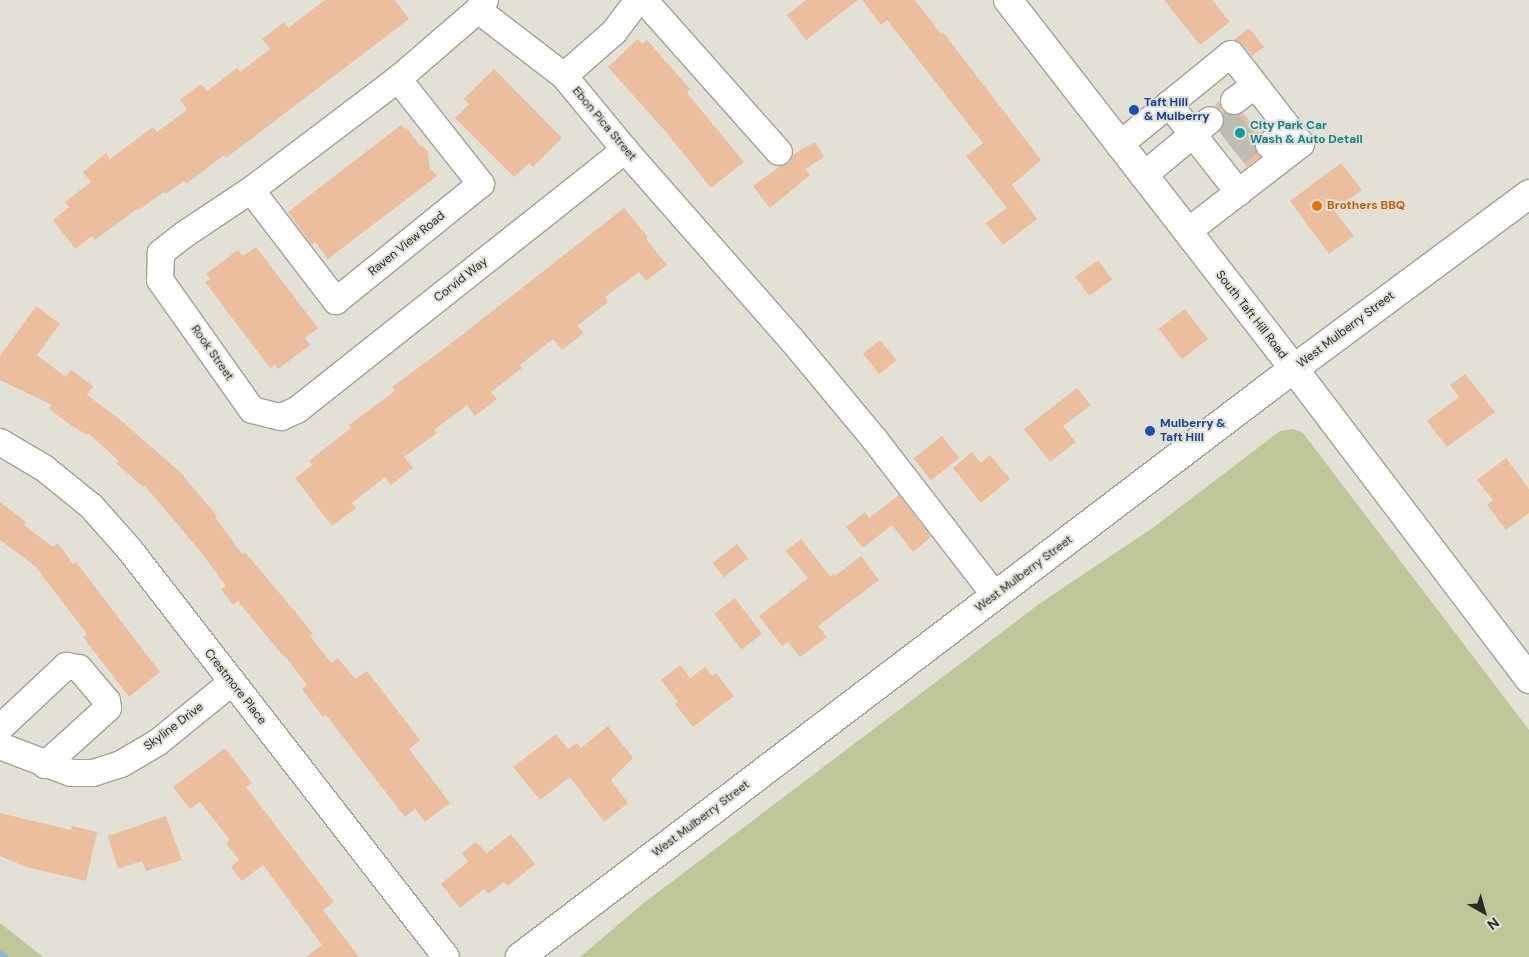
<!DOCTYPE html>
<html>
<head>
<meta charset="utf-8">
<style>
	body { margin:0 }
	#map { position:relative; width:1529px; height:957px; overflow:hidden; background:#e3e1d6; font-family:"DM Sans",sans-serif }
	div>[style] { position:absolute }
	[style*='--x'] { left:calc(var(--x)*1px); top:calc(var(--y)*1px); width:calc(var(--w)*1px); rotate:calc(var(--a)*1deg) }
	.green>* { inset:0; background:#bfc798 }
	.stream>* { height:7px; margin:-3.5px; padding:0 3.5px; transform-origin:3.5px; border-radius:3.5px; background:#87b9d6 }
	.building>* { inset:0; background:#ebbf9e; transform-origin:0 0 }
	.minor-tunnel>* { height:26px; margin-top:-13px; transform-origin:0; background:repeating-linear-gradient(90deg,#bebcb3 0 26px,transparent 0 39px) }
	.roads { filter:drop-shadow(1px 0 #a4a197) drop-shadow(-1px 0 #a4a197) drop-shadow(0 1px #a4a197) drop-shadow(0 -1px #a4a197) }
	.minor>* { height:26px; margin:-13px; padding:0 13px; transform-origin:13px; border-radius:13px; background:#fff }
	.major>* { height:28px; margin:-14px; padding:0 14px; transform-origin:14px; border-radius:14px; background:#fff }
	.dots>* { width:14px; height:14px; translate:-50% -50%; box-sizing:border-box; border:2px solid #e3e1d6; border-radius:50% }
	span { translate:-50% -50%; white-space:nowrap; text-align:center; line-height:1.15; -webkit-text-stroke:4px #e3e1d6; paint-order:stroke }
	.transit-label { font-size:12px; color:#164399; font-weight:700 }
	.left { translate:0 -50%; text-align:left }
	.street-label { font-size:12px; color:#2b2a26 }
	.culture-label { font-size:12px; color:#0d838f; font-weight:700 }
	.food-label { font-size:12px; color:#c56008; font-weight:700 }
	.north { position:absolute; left:1459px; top:887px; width:50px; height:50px; -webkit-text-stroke:4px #e3e1d6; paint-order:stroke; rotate:142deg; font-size:14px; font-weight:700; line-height:20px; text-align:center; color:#2b2a26 }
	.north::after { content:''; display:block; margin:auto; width:18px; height:22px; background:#2b2a26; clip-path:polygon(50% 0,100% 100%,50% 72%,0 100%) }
</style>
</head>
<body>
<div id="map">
	<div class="green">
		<div style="clip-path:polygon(1293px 429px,1303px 433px,1529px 730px,1529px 957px,580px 957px,645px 902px,1039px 604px,1154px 527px,1280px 431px)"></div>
		<div style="clip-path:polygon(0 923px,43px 957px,0 957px)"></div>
	</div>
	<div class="stream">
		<div style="--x:0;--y:954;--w:5;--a:37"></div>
	</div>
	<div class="building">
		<div style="clip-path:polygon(325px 0,395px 0,409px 19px,226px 158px,224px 155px,186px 184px,184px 181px,166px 194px,164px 192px,139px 210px,138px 208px,95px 240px,92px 236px,75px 249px,53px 220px,69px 207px,65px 202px,91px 182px,83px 172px,106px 153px,110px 159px,153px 127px,157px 132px,187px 110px,180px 100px,201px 84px,207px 91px,237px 68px,240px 72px,270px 49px,262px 39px,284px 22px,288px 28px)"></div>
		<div style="clip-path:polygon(806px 0,858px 0,806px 40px,787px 15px)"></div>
		<div style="clip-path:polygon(862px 0,915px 0,941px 34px,943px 32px,1041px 160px,1012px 185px,1037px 219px,1003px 245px,986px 223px,1007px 208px,966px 156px,983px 143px,887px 20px,881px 25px)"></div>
		<div style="clip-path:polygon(1164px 0,1212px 0,1230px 22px,1200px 45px)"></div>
		<div style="clip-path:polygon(1249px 28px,1264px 47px,1252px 56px,1242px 44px,1234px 40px)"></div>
		<div style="clip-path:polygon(638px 39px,642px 44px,647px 40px,690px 89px,687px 93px,744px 162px,711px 188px,666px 132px,608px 67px)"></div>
		<div style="clip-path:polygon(494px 69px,562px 138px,533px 167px,529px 163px,514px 177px,455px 118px,469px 104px,464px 99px)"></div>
		<div style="clip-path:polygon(1219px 101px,1222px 110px,1228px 115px,1235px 116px,1243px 113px,1260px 133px,1255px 139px,1254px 147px,1260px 157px,1247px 167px,1219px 132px,1224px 125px,1225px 117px,1221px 110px,1214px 106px)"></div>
		<div style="clip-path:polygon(401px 125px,405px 129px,407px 128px,420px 146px,424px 147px,428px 152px,430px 168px,437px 176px,328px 259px,315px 242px,312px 245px,288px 212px)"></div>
		<div style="clip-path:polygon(815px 142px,824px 157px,805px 169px,810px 175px,770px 208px,753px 186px,779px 167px,789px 163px,793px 155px,802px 149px)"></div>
		<div style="clip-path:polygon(1341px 163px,1362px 190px,1334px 210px,1354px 236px,1329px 254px,1290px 201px)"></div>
		<div style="clip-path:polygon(624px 208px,647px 236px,647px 240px,667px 265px,646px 281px,639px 272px,605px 297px,608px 302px,577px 326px,584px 333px,562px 350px,553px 339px,520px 365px,522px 368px,491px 392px,497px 399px,475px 416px,467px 405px,434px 430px,437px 433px,404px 457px,413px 468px,391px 485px,385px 477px,352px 503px,356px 508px,332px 526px,295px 478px,312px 465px,309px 461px,351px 428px,349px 425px,395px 391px,392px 387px,453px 342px)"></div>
		<div style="clip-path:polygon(256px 247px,318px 328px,305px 338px,310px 345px,278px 369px,275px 364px,270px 368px,205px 282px,210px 279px,206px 274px,238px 250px,243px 256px)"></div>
		<div style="left:1098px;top:260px;width:24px;height:28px;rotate:54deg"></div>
		<div style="clip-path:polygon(36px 306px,60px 324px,37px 355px,66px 377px,71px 370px,93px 386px,87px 395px,117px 417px,180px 472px,217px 516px,215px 517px,242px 554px,245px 552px,298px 615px,313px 634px,310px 636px,331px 663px,338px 658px,355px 679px,367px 671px,420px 740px,409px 749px,450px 803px,425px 822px,415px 809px,405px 817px,326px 715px,323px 717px,302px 689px,307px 685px,285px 656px,284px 657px,238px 601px,233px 605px,221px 589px,226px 586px,200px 551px,145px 486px,143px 487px,116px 463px,119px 461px,88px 433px,87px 435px,72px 426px,49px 409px,52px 405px,0 380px,0 356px)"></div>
		<div style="left:1185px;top:309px;width:38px;height:33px;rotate:53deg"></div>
		<div style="left:880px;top:340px;width:26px;height:22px;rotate:51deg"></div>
		<div style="clip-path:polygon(1465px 374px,1495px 412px,1447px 447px,1427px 421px,1459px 397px,1450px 385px)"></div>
		<div style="clip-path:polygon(1077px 388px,1091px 405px,1063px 426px,1076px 442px,1050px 462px,1024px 429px)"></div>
		<div style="left:942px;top:436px;width:28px;height:36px;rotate:52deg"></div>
		<div style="clip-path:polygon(972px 452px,981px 463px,990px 455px,1010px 479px,981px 503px,953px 468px)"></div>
		<div style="clip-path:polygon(1506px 458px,1529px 489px,1529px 513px,1506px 530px,1487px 505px,1493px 500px,1477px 480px)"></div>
		<div style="clip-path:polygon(899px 495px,931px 537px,913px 552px,892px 525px,863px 548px,846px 527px,865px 512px,869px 518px)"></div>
		<div style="clip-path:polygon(0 502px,25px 521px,27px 522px,24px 525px,53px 547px,58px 543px,73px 564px,76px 562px,160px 672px,129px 697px,83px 637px,87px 634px,35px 566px,0 540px)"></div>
		<div style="clip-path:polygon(801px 539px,830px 576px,834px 573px,835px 576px,861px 556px,879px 580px,818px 626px,827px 637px,800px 657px,788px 642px,782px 646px,759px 616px,808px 578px,786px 551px)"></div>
		<div style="left:737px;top:544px;width:18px;height:31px;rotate:52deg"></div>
		<div style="left:735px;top:598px;width:45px;height:26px;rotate:53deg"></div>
		<div style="clip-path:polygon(680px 665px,690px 678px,705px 667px,712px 676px,716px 673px,734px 696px,693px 727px,675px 704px,678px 702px,661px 680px)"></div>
		<div style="clip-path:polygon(608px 726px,633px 758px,611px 780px,628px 803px,604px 822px,570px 777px,540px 800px,513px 767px,556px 734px,568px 749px,577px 743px,581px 748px)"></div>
		<div style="clip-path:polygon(225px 748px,252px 783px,246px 787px,334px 902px,323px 910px,359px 957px,306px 957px,322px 945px,263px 865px,242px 881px,231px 867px,239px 860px,226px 843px,230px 840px,200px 802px,190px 809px,173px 787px)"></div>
		<div style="clip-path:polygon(0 813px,71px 830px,72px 826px,97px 832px,86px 881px,26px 867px,0 856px)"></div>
		<div style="clip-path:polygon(166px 816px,182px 860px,146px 871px,142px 861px,118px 869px,108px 836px)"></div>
		<div style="clip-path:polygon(511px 834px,535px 864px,508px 886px,504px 882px,488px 894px,484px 889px,460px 908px,441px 884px,468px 862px,462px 853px,476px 842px,487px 853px)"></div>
	</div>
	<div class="minor-tunnel">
		<div style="--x:1220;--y:132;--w:31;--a:-38"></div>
		<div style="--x:1236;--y:153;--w:31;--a:-38"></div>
	</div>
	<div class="roads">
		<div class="minor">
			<div style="--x:485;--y:0;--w:12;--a:125"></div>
			<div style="--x:478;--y:10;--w:106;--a:139.2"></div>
			<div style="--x:398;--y:79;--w:184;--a:142.9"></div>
			<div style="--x:251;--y:190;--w:79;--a:146.3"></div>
			<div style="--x:185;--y:234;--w:31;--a:142"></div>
			<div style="--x:161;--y:253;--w:27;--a:92"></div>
			<div style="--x:160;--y:280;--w:159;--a:54.7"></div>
			<div style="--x:252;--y:410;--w:30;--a:14"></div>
			<div style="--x:281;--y:417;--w:17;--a:-24"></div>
			<div style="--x:297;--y:410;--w:419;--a:-38.4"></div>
			<div style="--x:644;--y:0;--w:203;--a:48.4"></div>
			<div style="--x:478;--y:10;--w:108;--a:37.5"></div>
			<div style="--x:564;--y:76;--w:96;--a:50.5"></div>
			<div style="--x:625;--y:150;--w:253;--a:48.7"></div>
			<div style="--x:792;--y:340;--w:130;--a:50.3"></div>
			<div style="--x:875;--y:440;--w:196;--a:52.3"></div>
			<div style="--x:564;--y:76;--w:67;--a:-41.3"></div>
			<div style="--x:614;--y:32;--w:40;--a:-53"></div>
			<div style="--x:1234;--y:101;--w:26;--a:-37"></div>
			<div style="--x:1169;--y:104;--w:113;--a:51.8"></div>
			<div style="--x:1119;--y:145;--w:144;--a:-39.1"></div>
			<div style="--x:1231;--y:54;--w:114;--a:52.1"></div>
			<div style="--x:1301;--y:144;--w:144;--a:142.3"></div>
			<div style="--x:1269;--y:145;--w:26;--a:-39"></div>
			<div style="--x:1143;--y:176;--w:87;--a:-39.9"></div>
			<div style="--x:251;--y:190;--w:140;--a:52.6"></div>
			<div style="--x:336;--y:301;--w:186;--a:-38.9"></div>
			<div style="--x:481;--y:184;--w:134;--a:-128.3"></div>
			<div style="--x:0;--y:442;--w:51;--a:30.6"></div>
			<div style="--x:44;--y:468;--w:60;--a:39"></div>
			<div style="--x:91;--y:506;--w:59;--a:48.4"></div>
			<div style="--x:130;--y:550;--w:515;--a:52.17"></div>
			<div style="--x:0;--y:728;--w:91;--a:-43.2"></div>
			<div style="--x:66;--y:666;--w:13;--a:9"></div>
			<div style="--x:79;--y:668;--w:43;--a:49.7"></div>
			<div style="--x:107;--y:701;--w:7;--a:82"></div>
			<div style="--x:108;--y:708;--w:85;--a:137.9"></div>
			<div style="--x:0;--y:746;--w:76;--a:20.8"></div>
			<div style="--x:71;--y:773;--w:22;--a:0"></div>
			<div style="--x:93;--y:773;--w:29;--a:-18"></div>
			<div style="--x:121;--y:764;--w:42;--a:-30.3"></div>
			<div style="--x:157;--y:743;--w:97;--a:-39.1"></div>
		</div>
		<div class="major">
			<div style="--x:1008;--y:0;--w:467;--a:52.2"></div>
			<div style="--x:1294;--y:369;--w:389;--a:52.8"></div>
			<div style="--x:520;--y:957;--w:940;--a:-37.26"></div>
			<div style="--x:1268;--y:388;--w:325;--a:-36.6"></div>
		</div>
	</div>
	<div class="dots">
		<div style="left:1134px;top:110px;background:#1a4fb4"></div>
		<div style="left:1240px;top:133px;background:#0f9aa8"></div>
		<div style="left:1317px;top:206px;background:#e8710a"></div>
		<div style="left:1150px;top:431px;background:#1a4fb4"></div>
	</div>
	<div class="transit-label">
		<span class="left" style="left:1144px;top:110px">Taft Hill<br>&amp; Mulberry</span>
		<span class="left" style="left:1160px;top:431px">Mulberry &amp;<br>Taft Hill</span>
	</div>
	<div class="street-label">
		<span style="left:604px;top:124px;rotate:50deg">Ebon Pica Street</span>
		<span style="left:407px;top:244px;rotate:-39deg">Raven View Road</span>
		<span style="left:461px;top:280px;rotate:-38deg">Corvid Way</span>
		<span style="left:1251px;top:315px;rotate:52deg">South Taft Hill Road</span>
		<span style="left:1346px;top:330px;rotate:-37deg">West Mulberry Street</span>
		<span style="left:212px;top:353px;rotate:55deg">Rook Street</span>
		<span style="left:1024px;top:574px;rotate:-37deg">West Mulberry Street</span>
		<span style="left:235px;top:687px;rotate:52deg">Crestmore Place</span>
		<span style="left:174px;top:727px;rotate:-37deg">Skyline Drive</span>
		<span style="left:701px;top:819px;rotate:-37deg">West Mulberry Street</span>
	</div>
	<div class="culture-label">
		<span class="left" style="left:1250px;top:133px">City Park Car<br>Wash &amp; Auto Detail</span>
	</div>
	<div class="food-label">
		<span class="left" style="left:1327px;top:206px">Brothers BBQ</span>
	</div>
	<div class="north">N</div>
</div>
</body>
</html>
